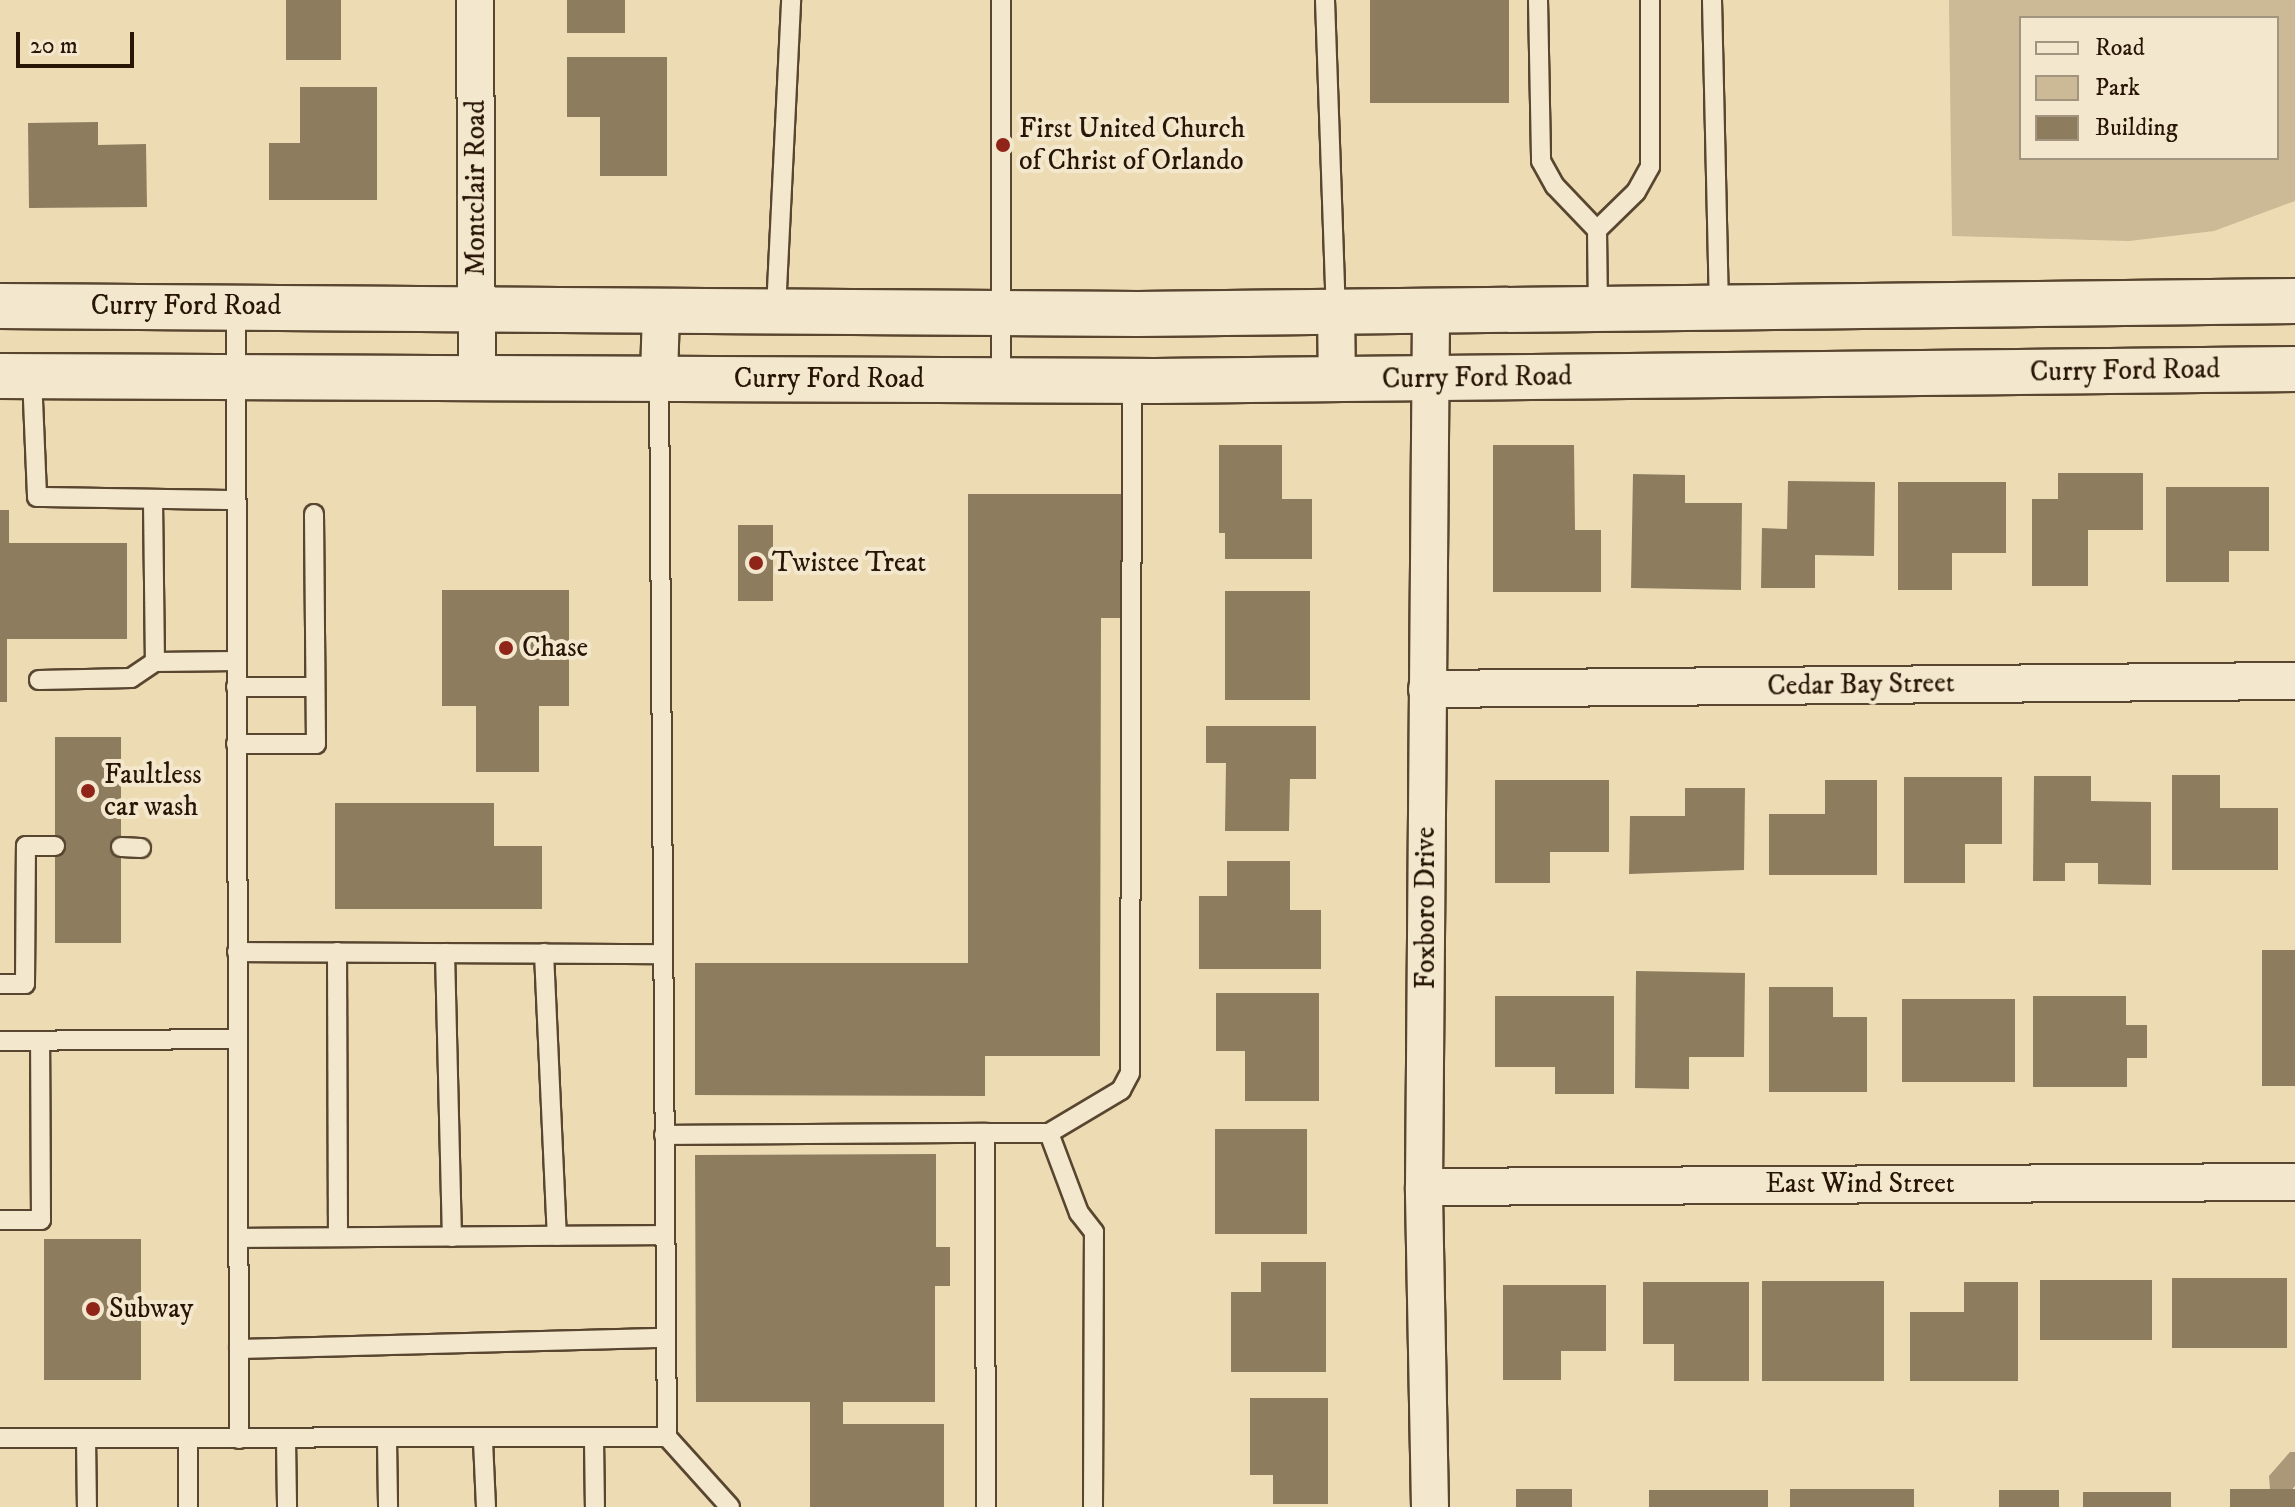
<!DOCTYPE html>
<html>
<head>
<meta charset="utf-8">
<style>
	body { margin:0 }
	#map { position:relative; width:2295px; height:1507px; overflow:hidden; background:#eddbb3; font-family:"IM FELL DW Pica",serif }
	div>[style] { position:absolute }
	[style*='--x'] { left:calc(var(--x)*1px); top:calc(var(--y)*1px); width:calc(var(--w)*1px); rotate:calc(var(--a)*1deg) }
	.green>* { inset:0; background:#ccb995 }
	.water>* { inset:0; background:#aa9878 }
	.building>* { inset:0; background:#8e7c5f; transform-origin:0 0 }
	.roads { filter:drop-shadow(2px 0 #594630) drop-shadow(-2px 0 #594630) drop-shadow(0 2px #594630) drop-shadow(0 -2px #594630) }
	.lane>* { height:18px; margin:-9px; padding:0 9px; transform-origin:9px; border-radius:9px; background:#f3e8ce }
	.street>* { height:36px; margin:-18px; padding:0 18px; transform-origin:18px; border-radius:18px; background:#f3e8ce }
	.secondary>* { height:44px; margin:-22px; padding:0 22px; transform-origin:22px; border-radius:22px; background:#f3e8ce }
	.dots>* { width:22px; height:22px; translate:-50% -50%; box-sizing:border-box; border:4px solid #f3e8ce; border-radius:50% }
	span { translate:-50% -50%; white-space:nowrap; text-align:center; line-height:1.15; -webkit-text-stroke:8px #f3e8ce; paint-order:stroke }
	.poi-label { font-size:28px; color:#281505 }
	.left { translate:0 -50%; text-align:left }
	.street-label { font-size:28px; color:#281505 }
	.legend { position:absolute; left:2019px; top:16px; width:260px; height:144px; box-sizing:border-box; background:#f3e8ce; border:2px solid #a2947e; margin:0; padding:10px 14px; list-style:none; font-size:24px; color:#281505 }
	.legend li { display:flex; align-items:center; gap:16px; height:40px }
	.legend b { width:40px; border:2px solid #a2947e }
	.scale { position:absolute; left:16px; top:32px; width:118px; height:36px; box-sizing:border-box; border:4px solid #281505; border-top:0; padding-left:10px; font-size:24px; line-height:28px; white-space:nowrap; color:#281505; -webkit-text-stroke:6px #f3e8ce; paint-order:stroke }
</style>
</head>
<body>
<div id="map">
	<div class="green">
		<div style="clip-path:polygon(evenodd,1949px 0,2295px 0,2295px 201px,2214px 231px,2129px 241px,1952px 236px,1949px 0,2021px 18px,2277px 18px,2277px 158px,2021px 158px,2021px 18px)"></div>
	</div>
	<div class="water">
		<div style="clip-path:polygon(2290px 1452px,2295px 1452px,2295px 1486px,2289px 1493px,2270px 1489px,2269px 1476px)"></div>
	</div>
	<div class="building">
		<div style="left:286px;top:0;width:55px;height:60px"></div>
		<div style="left:567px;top:0;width:58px;height:33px"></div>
		<div style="left:1370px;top:0;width:139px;height:103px"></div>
		<div style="clip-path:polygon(567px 57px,667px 57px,667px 176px,600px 176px,600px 117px,567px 117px)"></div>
		<div style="clip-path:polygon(300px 87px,377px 87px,377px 200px,269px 200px,269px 143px,300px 143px)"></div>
		<div style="clip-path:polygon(98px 122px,98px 145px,146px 144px,147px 207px,29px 208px,28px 123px)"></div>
		<div style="clip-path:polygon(1219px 445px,1282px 445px,1282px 499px,1312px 499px,1312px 559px,1225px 559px,1225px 533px,1219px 533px)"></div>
		<div style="clip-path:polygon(1493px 445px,1574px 445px,1575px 530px,1601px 530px,1601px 592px,1493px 592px)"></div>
		<div style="clip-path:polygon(2058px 473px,2143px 473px,2143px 530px,2088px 530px,2088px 586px,2032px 586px,2032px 499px,2058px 499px)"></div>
		<div style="clip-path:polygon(1633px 474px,1685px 475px,1685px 503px,1742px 503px,1741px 590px,1631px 588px)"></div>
		<div style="clip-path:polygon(1788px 481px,1875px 482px,1874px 556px,1815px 555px,1815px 588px,1761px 588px,1762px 528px,1787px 529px)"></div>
		<div style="clip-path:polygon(1898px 482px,2006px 482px,2006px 553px,1952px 553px,1952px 590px,1898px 590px)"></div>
		<div style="clip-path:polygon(2166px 487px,2269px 487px,2269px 551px,2229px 551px,2229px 582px,2166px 582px)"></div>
		<div style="clip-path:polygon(968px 494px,1123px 494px,1123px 618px,1101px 618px,1100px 1056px,985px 1056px,985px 1096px,695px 1095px,695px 963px,968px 963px)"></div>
		<div style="clip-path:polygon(0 510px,9px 510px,9px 543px,127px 543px,127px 639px,7px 639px,7px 702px,0 702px)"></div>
		<div style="left:738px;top:525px;width:35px;height:76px"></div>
		<div style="clip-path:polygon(442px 590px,569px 590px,569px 706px,539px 706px,539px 772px,476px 772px,476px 706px,442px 706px)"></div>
		<div style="left:1225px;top:591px;width:85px;height:109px"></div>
		<div style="clip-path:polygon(1206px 726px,1316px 726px,1316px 779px,1290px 779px,1289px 831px,1225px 831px,1226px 763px,1206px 763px)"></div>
		<div style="left:55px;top:737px;width:66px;height:206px"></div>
		<div style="clip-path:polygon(2172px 775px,2220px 775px,2220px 808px,2278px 808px,2278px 870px,2172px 870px)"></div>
		<div style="clip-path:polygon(2034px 776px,2091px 776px,2091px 801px,2151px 802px,2151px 885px,2098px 884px,2098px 863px,2065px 863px,2065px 881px,2033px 881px)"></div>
		<div style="clip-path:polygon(1904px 777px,2002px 777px,2002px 844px,1965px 844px,1965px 883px,1904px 883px)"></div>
		<div style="clip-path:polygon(1495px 780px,1609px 780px,1609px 852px,1550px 852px,1550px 883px,1495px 883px)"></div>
		<div style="clip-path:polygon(1825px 780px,1877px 780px,1877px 875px,1769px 875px,1769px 814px,1825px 814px)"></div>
		<div style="clip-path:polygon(1685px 788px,1745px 788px,1744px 870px,1629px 874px,1630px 816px,1685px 816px)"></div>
		<div style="clip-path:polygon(335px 803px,494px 803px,494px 846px,542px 846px,542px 909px,335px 909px)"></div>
		<div style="clip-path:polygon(1227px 861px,1290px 861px,1290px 910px,1321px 910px,1321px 969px,1199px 969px,1199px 896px,1227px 896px)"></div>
		<div style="left:2262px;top:950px;width:33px;height:136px"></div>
		<div style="clip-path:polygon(1636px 971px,1745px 973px,1744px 1057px,1689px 1057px,1689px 1089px,1635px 1088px)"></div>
		<div style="clip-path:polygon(1769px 987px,1833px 987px,1833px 1017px,1867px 1017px,1867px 1092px,1769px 1092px)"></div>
		<div style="clip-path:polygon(1216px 993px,1319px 993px,1319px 1101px,1245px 1101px,1245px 1051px,1216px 1051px)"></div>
		<div style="clip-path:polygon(1495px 996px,1614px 996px,1614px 1094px,1555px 1094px,1555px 1067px,1495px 1067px)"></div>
		<div style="clip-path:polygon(2033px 996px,2126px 996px,2126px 1025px,2147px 1025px,2147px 1058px,2127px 1058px,2127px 1087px,2033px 1087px)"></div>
		<div style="left:1902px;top:999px;width:113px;height:83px"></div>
		<div style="left:1215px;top:1129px;width:92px;height:105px"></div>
		<div style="clip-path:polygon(936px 1154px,936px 1247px,950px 1247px,950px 1286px,935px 1286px,935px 1402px,843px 1402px,843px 1424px,944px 1424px,944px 1507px,810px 1507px,810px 1402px,696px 1402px,695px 1155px)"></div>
		<div style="left:44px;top:1239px;width:97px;height:141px"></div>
		<div style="clip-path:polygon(1261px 1262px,1326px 1262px,1326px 1372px,1231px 1372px,1231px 1292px,1261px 1292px)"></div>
		<div style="left:2172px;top:1278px;width:115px;height:70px"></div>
		<div style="left:2040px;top:1280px;width:112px;height:60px"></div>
		<div style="left:1762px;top:1281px;width:122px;height:100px"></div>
		<div style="clip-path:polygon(1643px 1282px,1749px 1282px,1749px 1381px,1674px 1381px,1674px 1344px,1643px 1344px)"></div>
		<div style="clip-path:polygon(1964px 1282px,2018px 1282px,2018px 1381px,1910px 1381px,1910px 1312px,1964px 1312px)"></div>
		<div style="clip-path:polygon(1503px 1285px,1606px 1285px,1606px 1351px,1561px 1351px,1561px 1380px,1503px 1380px)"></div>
		<div style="clip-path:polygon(1250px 1398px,1328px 1398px,1328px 1504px,1273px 1504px,1273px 1475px,1250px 1475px)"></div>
		<div style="left:1516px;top:1489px;width:56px;height:18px"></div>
		<div style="left:1790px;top:1489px;width:124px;height:18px"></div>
		<div style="left:2230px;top:1489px;width:65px;height:18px"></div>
		<div style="left:1649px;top:1490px;width:119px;height:17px"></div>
		<div style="left:1999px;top:1490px;width:60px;height:17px"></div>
		<div style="left:2083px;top:1492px;width:88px;height:15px"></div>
	</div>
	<div class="roads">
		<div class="lane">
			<div style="--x:1001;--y:0;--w:380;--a:90"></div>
			<div style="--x:1325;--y:0;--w:311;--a:88"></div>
			<div style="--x:1538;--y:0;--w:161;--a:88.9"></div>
			<div style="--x:1541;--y:161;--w:29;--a:61"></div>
			<div style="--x:1555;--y:186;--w:61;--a:46.3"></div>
			<div style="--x:1597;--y:230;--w:78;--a:89.3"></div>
			<div style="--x:1712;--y:0;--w:307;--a:88.7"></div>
			<div style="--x:1597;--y:230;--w:54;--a:-44.3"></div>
			<div style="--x:1636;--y:192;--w:29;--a:-61"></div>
			<div style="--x:1650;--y:167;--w:167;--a:-90"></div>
			<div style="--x:236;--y:306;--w:1133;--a:89.85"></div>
			<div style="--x:776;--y:310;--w:310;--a:-87.2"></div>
			<div style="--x:32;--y:376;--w:121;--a:87.6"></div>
			<div style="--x:37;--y:497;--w:198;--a:0.9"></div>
			<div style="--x:659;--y:378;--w:1059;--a:89.57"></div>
			<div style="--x:153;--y:501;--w:161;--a:89.3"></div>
			<div style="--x:39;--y:680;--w:92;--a:-1.2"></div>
			<div style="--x:131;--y:678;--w:29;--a:-34"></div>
			<div style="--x:155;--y:662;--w:81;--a:-0.7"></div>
			<div style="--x:236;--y:687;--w:79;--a:0"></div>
			<div style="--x:236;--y:744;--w:80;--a:0"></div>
			<div style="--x:316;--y:744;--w:230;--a:-90.5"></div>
			<div style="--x:121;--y:847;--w:20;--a:3"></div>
			<div style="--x:237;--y:952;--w:426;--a:0.3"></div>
			<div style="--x:337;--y:952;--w:285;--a:89.8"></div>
			<div style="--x:445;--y:953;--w:284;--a:88.6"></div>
			<div style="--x:544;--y:953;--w:283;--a:87.4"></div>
			<div style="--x:0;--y:984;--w:25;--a:0"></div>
			<div style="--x:25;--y:984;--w:138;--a:-89.6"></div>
			<div style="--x:26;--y:846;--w:29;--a:0"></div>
			<div style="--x:0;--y:1041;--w:237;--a:-0.5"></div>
			<div style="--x:664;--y:1135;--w:321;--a:-0.4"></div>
			<div style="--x:0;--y:1220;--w:41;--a:0"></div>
			<div style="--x:41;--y:1220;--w:179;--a:-90.3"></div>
			<div style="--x:238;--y:1238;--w:427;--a:-0.4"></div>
			<div style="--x:239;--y:1349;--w:427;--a:-1.5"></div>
			<div style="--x:0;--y:1438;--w:667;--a:-0.09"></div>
			<div style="--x:667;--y:1437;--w:94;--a:48"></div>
			<div style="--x:86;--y:1438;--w:69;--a:89.2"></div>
			<div style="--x:188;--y:1439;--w:68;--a:90"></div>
			<div style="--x:594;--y:1439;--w:68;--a:89.2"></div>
			<div style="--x:286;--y:1440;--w:67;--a:89.1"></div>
			<div style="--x:387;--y:1440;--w:67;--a:89.1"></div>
			<div style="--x:483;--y:1441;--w:66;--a:87.4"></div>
			<div style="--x:986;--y:1507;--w:374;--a:-90.2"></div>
			<div style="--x:985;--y:1133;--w:64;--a:0"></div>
			<div style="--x:1093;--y:1507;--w:275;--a:-89.8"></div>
			<div style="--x:1094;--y:1232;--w:24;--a:-128"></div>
			<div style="--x:1079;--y:1213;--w:85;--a:-110.6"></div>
			<div style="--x:1049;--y:1133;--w:84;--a:-30.8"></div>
			<div style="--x:1121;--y:1090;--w:19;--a:-62"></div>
			<div style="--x:1130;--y:1073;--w:692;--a:-89.83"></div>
		</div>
		<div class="street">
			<div style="--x:475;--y:0;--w:376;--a:89.7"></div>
			<div style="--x:1336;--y:311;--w:68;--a:89.2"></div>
			<div style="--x:659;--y:378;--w:69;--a:-88.3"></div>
			<div style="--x:1427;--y:689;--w:868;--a:-0.53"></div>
			<div style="--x:1424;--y:1187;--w:871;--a:-0.33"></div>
			<div style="--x:1430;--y:1507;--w:320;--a:-91.1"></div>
			<div style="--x:1424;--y:1187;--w:878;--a:-89.54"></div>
		</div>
		<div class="secondary">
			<div style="--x:0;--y:306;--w:1138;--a:0.4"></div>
			<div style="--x:1138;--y:314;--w:1157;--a:-0.64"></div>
			<div style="--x:0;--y:376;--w:1155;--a:0.25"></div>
			<div style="--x:1155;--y:381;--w:1140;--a:-0.6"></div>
		</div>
	</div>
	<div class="dots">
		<div style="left:1003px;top:145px;background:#8f2418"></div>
		<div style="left:756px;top:563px;background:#8f2418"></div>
		<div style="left:506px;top:648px;background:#8f2418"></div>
		<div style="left:88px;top:791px;background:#8f2418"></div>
		<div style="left:93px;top:1309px;background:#8f2418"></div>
	</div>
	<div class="poi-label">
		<span class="left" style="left:1019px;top:145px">First United Church<br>of Christ of Orlando</span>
		<span class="left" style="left:772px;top:563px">Twistee Treat</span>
		<span class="left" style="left:522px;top:648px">Chase</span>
		<span class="left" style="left:104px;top:791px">Faultless<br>car wash</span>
		<span class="left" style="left:109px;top:1309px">Subway</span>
	</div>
	<div class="street-label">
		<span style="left:476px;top:188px;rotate:-90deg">Montclair Road</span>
		<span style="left:186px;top:306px">Curry Ford Road</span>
		<span style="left:2125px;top:371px;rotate:-1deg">Curry Ford Road</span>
		<span style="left:1477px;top:378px;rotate:-1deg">Curry Ford Road</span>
		<span style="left:829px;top:379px">Curry Ford Road</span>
		<span style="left:1861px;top:685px;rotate:-1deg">Cedar Bay Street</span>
		<span style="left:1426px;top:908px;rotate:-90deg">Foxboro Drive</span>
		<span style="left:1860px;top:1184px">East Wind Street</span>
	</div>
	<ul class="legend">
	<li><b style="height:10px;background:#f3e8ce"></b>Road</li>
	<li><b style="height:22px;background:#ccb995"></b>Park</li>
	<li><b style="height:22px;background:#8e7c5f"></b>Building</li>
	</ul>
	<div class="scale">20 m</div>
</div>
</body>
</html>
